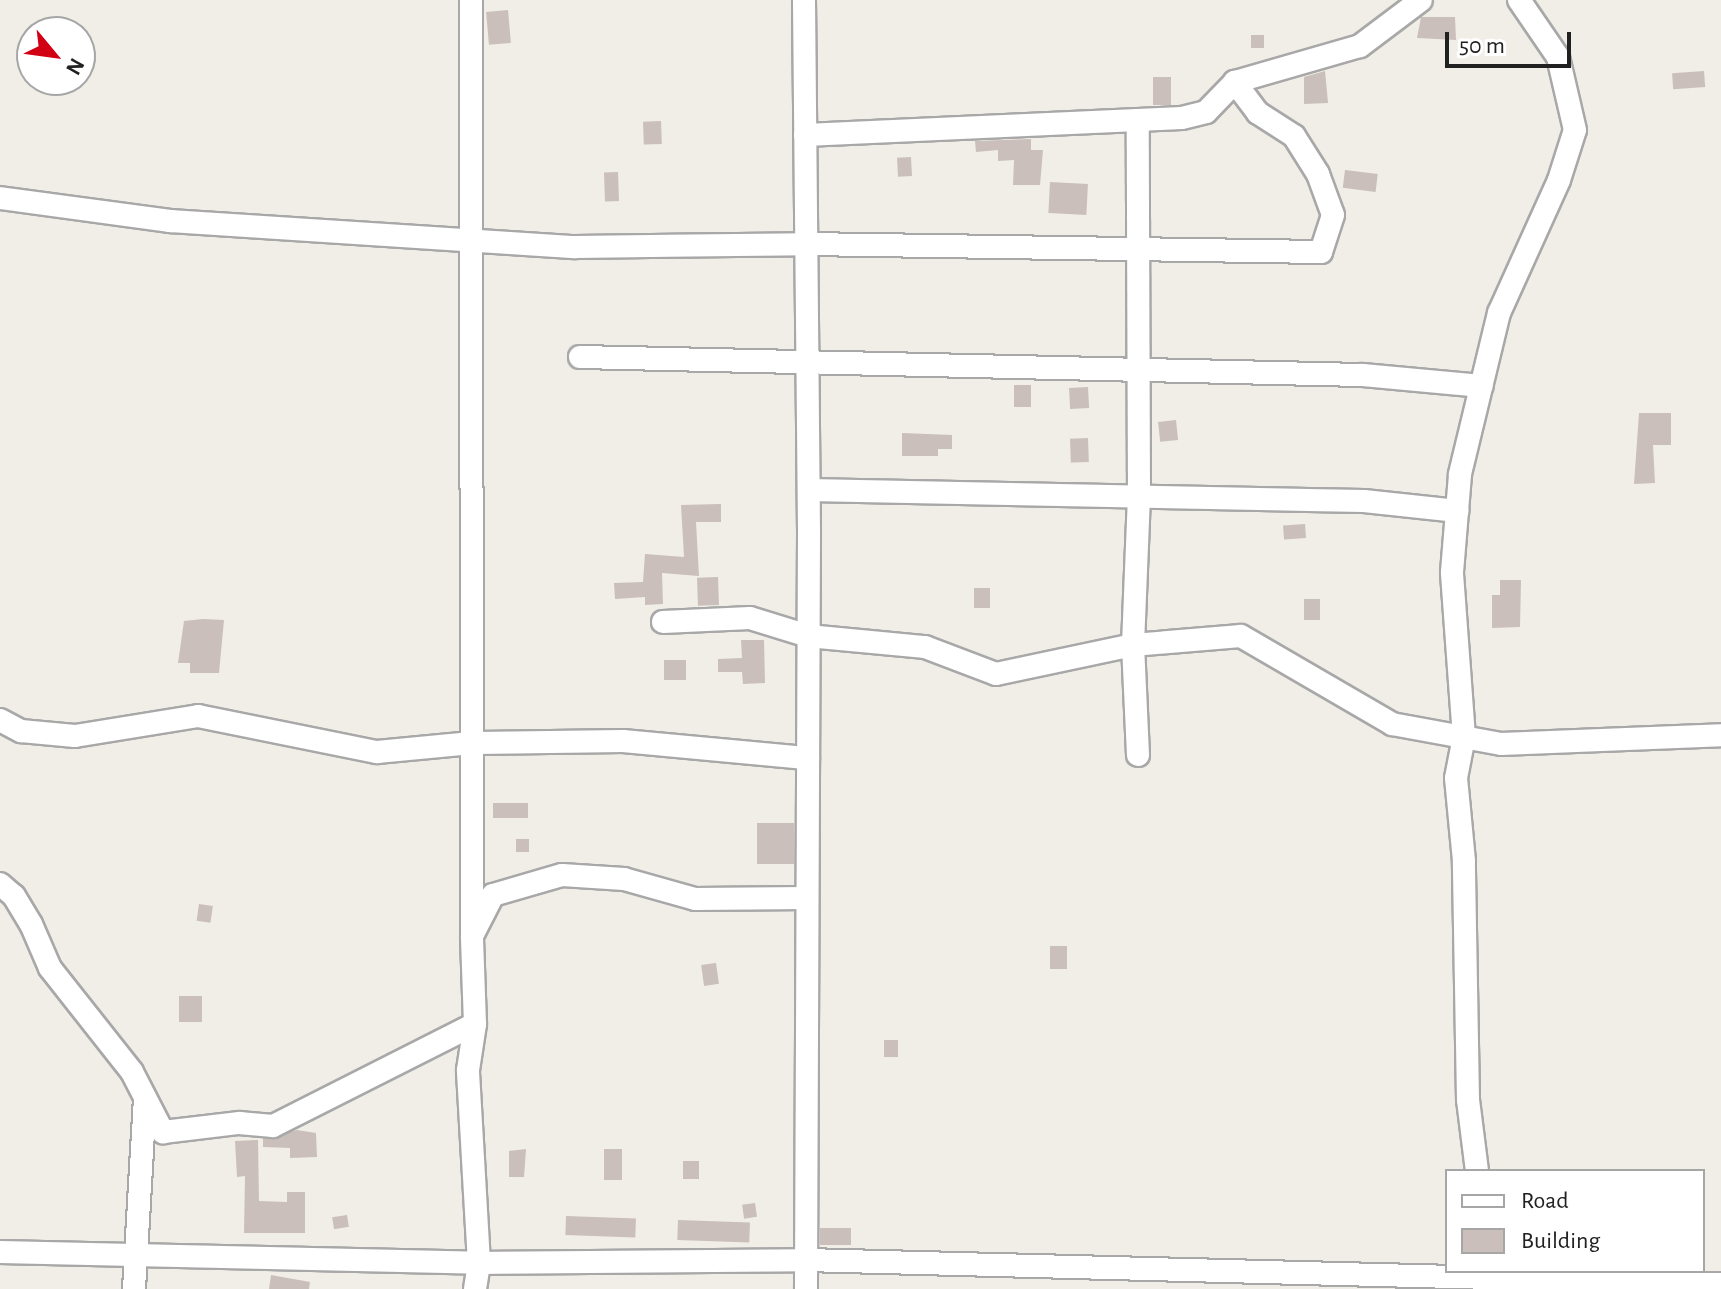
<!DOCTYPE html>
<html>
<head>
<meta charset="utf-8">
<style>
	body { margin:0 }
	#map { position:relative; width:1721px; height:1289px; overflow:hidden; background:#f1ede7; font-family:"Alegreya Sans",sans-serif }
	div>[style] { position:absolute }
	[style*='--x'] { left:calc(var(--x)*1px); top:calc(var(--y)*1px); width:calc(var(--w)*1px); rotate:calc(var(--a)*1deg) }
	.building>* { inset:0; background:#cabfba; transform-origin:0 0 }
	.roads { filter:drop-shadow(2px 0 #a8a8a8) drop-shadow(-2px 0 #a8a8a8) drop-shadow(0 2px #a8a8a8) drop-shadow(0 -2px #a8a8a8) }
	.minor>* { height:22px; margin:-11px; padding:0 11px; transform-origin:11px; border-radius:11px; background:#fff }
	span { translate:-50% -50%; white-space:nowrap; text-align:center; line-height:1.15; -webkit-text-stroke:6px #fff; paint-order:stroke }
	.legend { position:absolute; left:1445px; top:1169px; width:260px; height:104px; box-sizing:border-box; background:#fff; border:2px solid #a6a6a6; margin:0; padding:10px 14px; list-style:none; font-size:24px; color:#212121 }
	.legend li { display:flex; align-items:center; gap:16px; height:40px }
	.legend b { width:40px; border:2px solid #a6a6a6 }
	.north { position:absolute; left:16px; top:16px; width:80px; height:80px; box-sizing:border-box; background:#fff; border:2px solid #a6a6a6; border-radius:50%; rotate:119deg; font-size:22px; font-weight:700; line-height:32px; text-align:center; color:#212121 }
	.north::after { content:''; display:block; margin:auto; width:28px; height:36px; background:#d20015; clip-path:polygon(50% 0,100% 100%,50% 72%,0 100%) }
	.scale { position:absolute; left:1445px; top:32px; width:126px; height:36px; box-sizing:border-box; border:4px solid #212121; border-top:0; padding-left:10px; font-size:24px; line-height:28px; white-space:nowrap; color:#212121; -webkit-text-stroke:6px #fff; paint-order:stroke }
</style>
</head>
<body>
<div id="map">
	<div class="building">
		<div style="left:508px;top:10px;width:33px;height:22px;rotate:85deg"></div>
		<div style="clip-path:polygon(1421px 17px,1455px 17px,1456px 40px,1417px 38px)"></div>
		<div style="left:1251px;top:35px;width:13px;height:13px"></div>
		<div style="clip-path:polygon(1325px 71px,1328px 103px,1304px 104px,1304px 77px)"></div>
		<div style="left:1704px;top:71px;width:16px;height:32px;rotate:86deg"></div>
		<div style="left:1153px;top:77px;width:18px;height:28px"></div>
		<div style="left:661px;top:121px;width:23px;height:18px;rotate:88deg"></div>
		<div style="clip-path:polygon(1031px 139px,1031px 150px,1043px 150px,1040px 185px,1013px 185px,1014px 160px,998px 161px,998px 150px,976px 152px,975px 141px)"></div>
		<div style="left:911px;top:157px;width:19px;height:14px;rotate:87deg"></div>
		<div style="left:1345px;top:170px;width:33px;height:18px;rotate:7deg"></div>
		<div style="left:618px;top:172px;width:29px;height:14px;rotate:88deg"></div>
		<div style="left:1050px;top:182px;width:38px;height:31px;rotate:3deg"></div>
		<div style="left:1031px;top:385px;width:22px;height:17px;rotate:90deg"></div>
		<div style="left:1088px;top:387px;width:21px;height:19px;rotate:87deg"></div>
		<div style="clip-path:polygon(1639px 413px,1671px 413px,1671px 445px,1653px 445px,1655px 483px,1634px 484px)"></div>
		<div style="left:1176px;top:420px;width:20px;height:18px;rotate:84deg"></div>
		<div style="clip-path:polygon(902px 433px,952px 435px,952px 449px,938px 449px,938px 456px,902px 456px)"></div>
		<div style="left:1088px;top:438px;width:24px;height:18px;rotate:88deg"></div>
		<div style="clip-path:polygon(721px 504px,721px 522px,696px 522px,699px 576px,662px 573px,663px 604px,645px 605px,645px 597px,615px 599px,614px 583px,643px 582px,645px 554px,684px 557px,681px 505px)"></div>
		<div style="left:1305px;top:524px;width:14px;height:22px;rotate:86deg"></div>
		<div style="left:718px;top:577px;width:28px;height:21px;rotate:88deg"></div>
		<div style="clip-path:polygon(1500px 580px,1521px 580px,1520px 627px,1492px 628px,1492px 595px,1500px 595px)"></div>
		<div style="left:974px;top:588px;width:16px;height:20px"></div>
		<div style="left:1304px;top:599px;width:16px;height:21px"></div>
		<div style="clip-path:polygon(203px 619px,224px 620px,219px 673px,190px 673px,190px 663px,178px 663px,184px 621px)"></div>
		<div style="clip-path:polygon(741px 640px,764px 640px,765px 683px,743px 684px,742px 672px,718px 672px,718px 659px,742px 658px)"></div>
		<div style="left:664px;top:660px;width:22px;height:20px"></div>
		<div style="left:493px;top:803px;width:35px;height:15px"></div>
		<div style="left:794px;top:823px;width:41px;height:37px;rotate:90deg"></div>
		<div style="left:516px;top:839px;width:13px;height:13px"></div>
		<div style="left:199px;top:904px;width:14px;height:17px;rotate:8deg"></div>
		<div style="left:1050px;top:946px;width:17px;height:23px"></div>
		<div style="left:716px;top:963px;width:21px;height:15px;rotate:82deg"></div>
		<div style="left:179px;top:996px;width:23px;height:26px"></div>
		<div style="left:898px;top:1040px;width:17px;height:14px;rotate:90deg"></div>
		<div style="clip-path:polygon(297px 1130px,316px 1133px,317px 1157px,290px 1158px,290px 1148px,263px 1147px,263px 1139px)"></div>
		<div style="clip-path:polygon(258px 1140px,259px 1201px,287px 1202px,287px 1192px,305px 1192px,305px 1233px,244px 1233px,245px 1176px,237px 1177px,235px 1141px)"></div>
		<div style="clip-path:polygon(526px 1149px,524px 1177px,509px 1177px,509px 1151px)"></div>
		<div style="left:604px;top:1149px;width:18px;height:31px"></div>
		<div style="left:699px;top:1161px;width:18px;height:16px;rotate:90deg"></div>
		<div style="left:755px;top:1203px;width:14px;height:13px;rotate:82deg"></div>
		<div style="left:347px;top:1215px;width:12px;height:15px;rotate:81deg"></div>
		<div style="left:566px;top:1216px;width:70px;height:19px;rotate:2deg"></div>
		<div style="left:678px;top:1220px;width:72px;height:20px;rotate:2deg"></div>
		<div style="left:820px;top:1228px;width:31px;height:17px"></div>
		<div style="clip-path:polygon(271px 1275px,310px 1282px,309px 1289px,269px 1289px)"></div>
	</div>
	<div class="roads">
		<div class="minor">
			<div style="--x:471;--y:0;--w:936;--a:89.94"></div>
			<div style="--x:804;--y:0;--w:534;--a:89.46"></div>
			<div style="--x:809;--y:534;--w:755;--a:90.23"></div>
			<div style="--x:805;--y:135;--w:377;--a:-2.6"></div>
			<div style="--x:1182;--y:118;--w:25;--a:-14"></div>
			<div style="--x:1206;--y:112;--w:42;--a:-46"></div>
			<div style="--x:1235;--y:82;--w:130;--a:-16.1"></div>
			<div style="--x:1360;--y:46;--w:76;--a:-37"></div>
			<div style="--x:0;--y:198;--w:172;--a:7.7"></div>
			<div style="--x:170;--y:221;--w:406;--a:3.7"></div>
			<div style="--x:575;--y:247;--w:231;--a:-0.7"></div>
			<div style="--x:806;--y:244;--w:515;--a:0.89"></div>
			<div style="--x:1321;--y:252;--w:39;--a:-72"></div>
			<div style="--x:1333;--y:215;--w:44;--a:-110.1"></div>
			<div style="--x:1318;--y:174;--w:45;--a:-122.3"></div>
			<div style="--x:1294;--y:136;--w:43;--a:-147.4"></div>
			<div style="--x:1258;--y:113;--w:39;--a:-127"></div>
			<div style="--x:580;--y:357;--w:783;--a:1.32"></div>
			<div style="--x:1363;--y:375;--w:119;--a:5.3"></div>
			<div style="--x:809;--y:490;--w:555;--a:1.14"></div>
			<div style="--x:1364;--y:501;--w:94;--a:6.1"></div>
			<div style="--x:663;--y:622;--w:87;--a:-2.6"></div>
			<div style="--x:750;--y:618;--w:61;--a:17.2"></div>
			<div style="--x:808;--y:636;--w:118;--a:5.4"></div>
			<div style="--x:925;--y:647;--w:76;--a:20.8"></div>
			<div style="--x:996;--y:674;--w:140;--a:-12"></div>
			<div style="--x:1133;--y:645;--w:108;--a:-4.8"></div>
			<div style="--x:1241;--y:636;--w:175;--a:30.2"></div>
			<div style="--x:1392;--y:724;--w:111;--a:10.4"></div>
			<div style="--x:1501;--y:744;--w:220;--a:-2.3"></div>
			<div style="--x:0;--y:720;--w:24;--a:28"></div>
			<div style="--x:21;--y:731;--w:54;--a:5.3"></div>
			<div style="--x:75;--y:736;--w:125;--a:-9.2"></div>
			<div style="--x:198;--y:716;--w:183;--a:11.4"></div>
			<div style="--x:377;--y:752;--w:95;--a:-5.4"></div>
			<div style="--x:472;--y:743;--w:151;--a:-0.8"></div>
			<div style="--x:623;--y:741;--w:186;--a:5.3"></div>
			<div style="--x:1138;--y:755;--w:110;--a:-92.6"></div>
			<div style="--x:1133;--y:645;--w:148;--a:-87.7"></div>
			<div style="--x:1139;--y:497;--w:377;--a:-90.2"></div>
			<div style="--x:0;--y:884;--w:18;--a:41"></div>
			<div style="--x:14;--y:896;--w:33;--a:59"></div>
			<div style="--x:31;--y:924;--w:48;--a:66.6"></div>
			<div style="--x:50;--y:968;--w:132;--a:51.7"></div>
			<div style="--x:132;--y:1072;--w:68;--a:62.7"></div>
			<div style="--x:163;--y:1132;--w:77;--a:-6.8"></div>
			<div style="--x:239;--y:1123;--w:34;--a:5"></div>
			<div style="--x:273;--y:1126;--w:226;--a:-26.8"></div>
			<div style="--x:1477;--y:1171;--w:72;--a:-97.2"></div>
			<div style="--x:1468;--y:1100;--w:239;--a:-91"></div>
			<div style="--x:1464;--y:861;--w:83;--a:-95.5"></div>
			<div style="--x:1456;--y:778;--w:42;--a:-79"></div>
			<div style="--x:1464;--y:737;--w:165;--a:-94.2"></div>
			<div style="--x:1452;--y:572;--w:98;--a:-85.3"></div>
			<div style="--x:1460;--y:474;--w:166;--a:-76.4"></div>
			<div style="--x:1499;--y:313;--w:146;--a:-65.7"></div>
			<div style="--x:1559;--y:180;--w:52;--a:-72.3"></div>
			<div style="--x:1575;--y:130;--w:75;--a:-103.1"></div>
			<div style="--x:1558;--y:57;--w:69;--a:-124.4"></div>
			<div style="--x:0;--y:1252;--w:479;--a:1.3"></div>
			<div style="--x:479;--y:1263;--w:326;--a:-0.5"></div>
			<div style="--x:805;--y:1260;--w:916;--a:1.5"></div>
			<div style="--x:134;--y:1289;--w:190;--a:-86.7"></div>
			<div style="--x:475;--y:1289;--w:26;--a:-81"></div>
			<div style="--x:479;--y:1263;--w:193;--a:-93.3"></div>
			<div style="--x:468;--y:1070;--w:47;--a:-81.3"></div>
			<div style="--x:475;--y:1024;--w:88;--a:-92"></div>
			<div style="--x:472;--y:936;--w:46;--a:-62.9"></div>
			<div style="--x:493;--y:895;--w:72;--a:-16.2"></div>
			<div style="--x:562;--y:875;--w:62;--a:3.7"></div>
			<div style="--x:624;--y:879;--w:74;--a:15.7"></div>
			<div style="--x:695;--y:899;--w:112;--a:-0.5"></div>
		</div>
	</div>
	<ul class="legend">
	<li><b style="height:10px;background:#fff"></b>Road</li>
	<li><b style="height:22px;background:#cabfba"></b>Building</li>
	</ul>
	<div class="north">N</div>
	<div class="scale">50 m</div>
</div>
</body>
</html>
